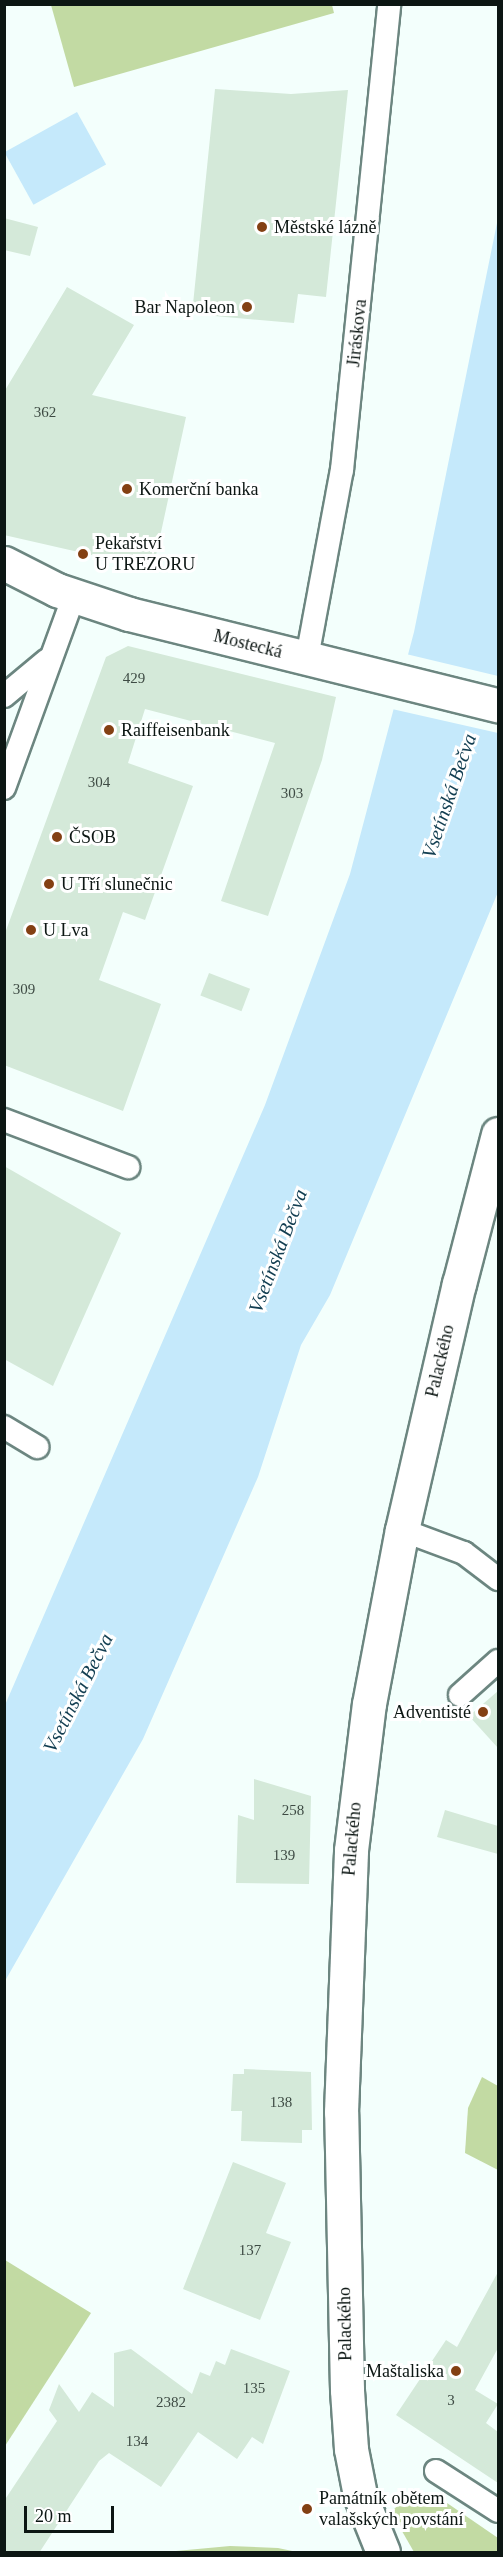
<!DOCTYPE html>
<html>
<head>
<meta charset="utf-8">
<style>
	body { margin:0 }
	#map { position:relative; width:503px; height:2557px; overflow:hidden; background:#f3fffc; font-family:Georgia,serif }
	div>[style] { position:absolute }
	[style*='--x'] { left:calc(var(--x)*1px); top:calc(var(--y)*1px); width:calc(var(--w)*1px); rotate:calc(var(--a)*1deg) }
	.green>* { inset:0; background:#c2daa3 }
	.water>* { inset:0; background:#c5e9fb; transform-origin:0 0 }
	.pier>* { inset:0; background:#f3fffc }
	.building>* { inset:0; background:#d4e9d9; transform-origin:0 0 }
	.roads { filter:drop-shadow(2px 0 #6c8680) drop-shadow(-2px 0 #6c8680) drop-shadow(0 2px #6c8680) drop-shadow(0 -2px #6c8680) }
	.street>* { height:22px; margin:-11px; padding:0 11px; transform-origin:11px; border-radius:11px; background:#fff }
	.secondary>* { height:33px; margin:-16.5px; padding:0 16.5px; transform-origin:16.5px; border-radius:16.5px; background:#fff }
	.dots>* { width:16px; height:16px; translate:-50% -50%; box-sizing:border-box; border:3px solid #fff; border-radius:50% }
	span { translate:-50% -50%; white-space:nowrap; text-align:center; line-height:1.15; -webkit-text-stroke:6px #fff; paint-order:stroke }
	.number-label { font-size:15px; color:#3e4b44 }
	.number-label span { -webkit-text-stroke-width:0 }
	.poi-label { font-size:18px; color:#0c1613 }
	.left { translate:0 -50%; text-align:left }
	.right { translate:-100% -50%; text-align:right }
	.street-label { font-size:18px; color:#0c1613 }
	.water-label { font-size:20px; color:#123e51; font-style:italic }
	.frame { position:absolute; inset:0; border:6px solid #0c1613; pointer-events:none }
	.scale { position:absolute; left:24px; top:2506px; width:90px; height:27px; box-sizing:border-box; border:3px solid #0c1613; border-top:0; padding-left:8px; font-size:18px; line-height:21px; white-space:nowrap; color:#0c1613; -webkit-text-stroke:4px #fff; paint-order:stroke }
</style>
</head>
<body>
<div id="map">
	<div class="green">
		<div style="clip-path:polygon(332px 5px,334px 13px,74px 87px,51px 5px)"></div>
		<div style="clip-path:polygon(482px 2077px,498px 2086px,498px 2170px,465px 2153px,468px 2108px)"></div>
		<div style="clip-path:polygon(5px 2260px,91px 2313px,5px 2446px)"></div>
		<div style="clip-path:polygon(431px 2492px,498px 2538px,498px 2552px,414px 2552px,391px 2512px,411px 2493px)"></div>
		<div style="clip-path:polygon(230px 2546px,278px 2548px,297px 2552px,165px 2552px)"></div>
	</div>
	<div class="water">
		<div style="left:77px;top:112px;width:60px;height:83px;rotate:61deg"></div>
		<div style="clip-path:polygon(498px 218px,498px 892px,330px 1295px,301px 1345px,258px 1477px,143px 1739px,5px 1981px,5px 1705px,265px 1105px,350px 874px,414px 632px)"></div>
	</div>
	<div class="pier">
		<div style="clip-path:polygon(406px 654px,498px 676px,498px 733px,392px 709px)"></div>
	</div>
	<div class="building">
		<div style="clip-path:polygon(215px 89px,291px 94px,348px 90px,326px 297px,298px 294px,294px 323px,192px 314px)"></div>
		<div style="clip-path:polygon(4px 218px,38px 227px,30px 256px,4px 250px)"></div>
		<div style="clip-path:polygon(67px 287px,134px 325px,92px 395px,186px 417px,153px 569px,4px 535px,4px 392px)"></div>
		<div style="clip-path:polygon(128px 646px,336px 697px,322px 760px,268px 916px,221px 901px,275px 743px,145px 709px,128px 763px,193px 786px,145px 920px,123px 912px,99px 980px,161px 1004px,123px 1111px,4px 1065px,4px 936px,106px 657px)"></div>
		<div style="left:209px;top:973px;width:44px;height:24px;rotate:21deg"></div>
		<div style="clip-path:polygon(4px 1166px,121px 1233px,53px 1386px,4px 1359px)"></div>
		<div style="clip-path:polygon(498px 1691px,498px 1748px,469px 1716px)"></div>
		<div style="clip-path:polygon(254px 1779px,311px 1796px,309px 1884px,236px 1883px,238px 1815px,254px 1820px)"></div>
		<div style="clip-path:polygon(445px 1810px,498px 1826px,498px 1854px,437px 1837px)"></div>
		<div style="clip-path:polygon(244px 2069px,311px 2072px,312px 2130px,302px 2130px,302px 2143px,241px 2141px,242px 2111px,231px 2111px,233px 2074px,244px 2074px)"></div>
		<div style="clip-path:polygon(233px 2162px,286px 2183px,266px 2233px,291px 2242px,260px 2320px,183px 2289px)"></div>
		<div style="clip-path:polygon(498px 2272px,498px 2348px,475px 2390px,498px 2404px,486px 2423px,498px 2432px,498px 2483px,396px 2415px,446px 2340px,457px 2347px)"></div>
		<div style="clip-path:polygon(131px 2349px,192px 2394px,200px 2372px,210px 2376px,216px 2361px,225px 2365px,231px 2349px,290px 2371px,263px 2444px,252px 2437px,237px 2459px,198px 2432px,161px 2487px,109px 2453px,99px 2461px,39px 2553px,4px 2553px,4px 2501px,57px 2421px,49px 2410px,59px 2384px,79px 2412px,92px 2392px,114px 2407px,114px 2353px)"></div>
	</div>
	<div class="roads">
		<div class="street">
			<div style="--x:307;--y:658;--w:191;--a:-79.5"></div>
			<div style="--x:342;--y:470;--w:468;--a:-84.2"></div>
			<div style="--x:4;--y:696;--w:56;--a:-39.9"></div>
			<div style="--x:4;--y:788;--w:204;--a:-70"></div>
			<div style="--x:4;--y:1120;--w:133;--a:20.8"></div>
			<div style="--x:4;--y:1427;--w:39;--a:31"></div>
			<div style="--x:402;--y:1530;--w:66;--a:20.4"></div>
			<div style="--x:464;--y:1553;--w:43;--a:37.4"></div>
			<div style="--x:460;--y:1695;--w:51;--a:-41.8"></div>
			<div style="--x:436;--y:2471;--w:74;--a:32.8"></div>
		</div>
		<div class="secondary">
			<div style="--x:4;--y:563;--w:59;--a:27"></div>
			<div style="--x:57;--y:590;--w:76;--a:18.4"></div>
			<div style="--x:129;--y:614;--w:380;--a:13.9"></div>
			<div style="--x:383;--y:2552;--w:61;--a:-112"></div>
			<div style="--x:360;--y:2495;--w:47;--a:-101.1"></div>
			<div style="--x:351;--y:2449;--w:59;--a:-93.9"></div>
			<div style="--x:347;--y:2390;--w:278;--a:-91.2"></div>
			<div style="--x:341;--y:2112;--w:262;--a:-87.8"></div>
			<div style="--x:351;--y:1850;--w:147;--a:-83"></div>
			<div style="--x:369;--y:1704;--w:177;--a:-79.3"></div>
			<div style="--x:402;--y:1530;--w:253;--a:-77"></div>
			<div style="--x:459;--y:1284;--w:155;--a:-75.4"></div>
		</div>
	</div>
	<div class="dots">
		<div style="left:262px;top:227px;background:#834013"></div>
		<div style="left:247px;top:307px;background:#834013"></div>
		<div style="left:127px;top:489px;background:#834013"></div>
		<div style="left:83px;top:554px;background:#834013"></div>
		<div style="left:109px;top:730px;background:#834013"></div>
		<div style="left:57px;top:837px;background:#834013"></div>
		<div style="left:49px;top:884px;background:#834013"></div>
		<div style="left:31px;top:930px;background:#834013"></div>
		<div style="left:483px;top:1712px;background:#834013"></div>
		<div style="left:456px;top:2371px;background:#834013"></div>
		<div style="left:307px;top:2509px;background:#834013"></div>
	</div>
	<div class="number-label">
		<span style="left:45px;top:413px">362</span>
		<span style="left:134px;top:679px">429</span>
		<span style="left:99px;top:783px">304</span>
		<span style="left:292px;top:794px">303</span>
		<span style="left:24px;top:990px">309</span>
		<span style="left:293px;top:1811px">258</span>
		<span style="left:284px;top:1856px">139</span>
		<span style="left:281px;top:2103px">138</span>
		<span style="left:250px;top:2251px">137</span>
		<span style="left:254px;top:2389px">135</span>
		<span style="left:451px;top:2401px">3</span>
		<span style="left:171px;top:2403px">2382</span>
		<span style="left:137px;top:2442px">134</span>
	</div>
	<div class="poi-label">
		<span class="left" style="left:274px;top:227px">Městské lázně</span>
		<span class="right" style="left:235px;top:307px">Bar Napoleon</span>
		<span class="left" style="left:139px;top:489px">Komerční banka</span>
		<span class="left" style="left:95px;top:554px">Pekařství<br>U TREZORU</span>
		<span class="left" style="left:121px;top:730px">Raiffeisenbank</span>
		<span class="left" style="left:69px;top:837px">ČSOB</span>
		<span class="left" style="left:61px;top:884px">U Tří slunečnic</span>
		<span class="left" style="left:43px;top:930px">U Lva</span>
		<span class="right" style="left:471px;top:1712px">Adventisté</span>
		<span class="right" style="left:444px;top:2371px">Maštaliska</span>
		<span class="left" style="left:319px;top:2509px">Památník obětem<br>valašských povstání</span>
	</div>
	<div class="street-label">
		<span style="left:357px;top:333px;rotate:-84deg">Jiráskova</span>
		<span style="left:248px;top:644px;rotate:14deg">Mostecká</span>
		<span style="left:440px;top:1361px;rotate:-77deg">Palackého</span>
		<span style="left:352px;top:1839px;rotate:-85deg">Palackého</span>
		<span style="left:345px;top:2324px;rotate:-91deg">Palackého</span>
	</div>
	<div class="water-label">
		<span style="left:449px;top:796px;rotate:-71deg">Vsetínská Bečva</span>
		<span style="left:278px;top:1251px;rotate:-69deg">Vsetínská Bečva</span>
		<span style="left:78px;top:1693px;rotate:-63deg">Vsetínská Bečva</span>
	</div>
	<div class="frame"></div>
	<div class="scale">20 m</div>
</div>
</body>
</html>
